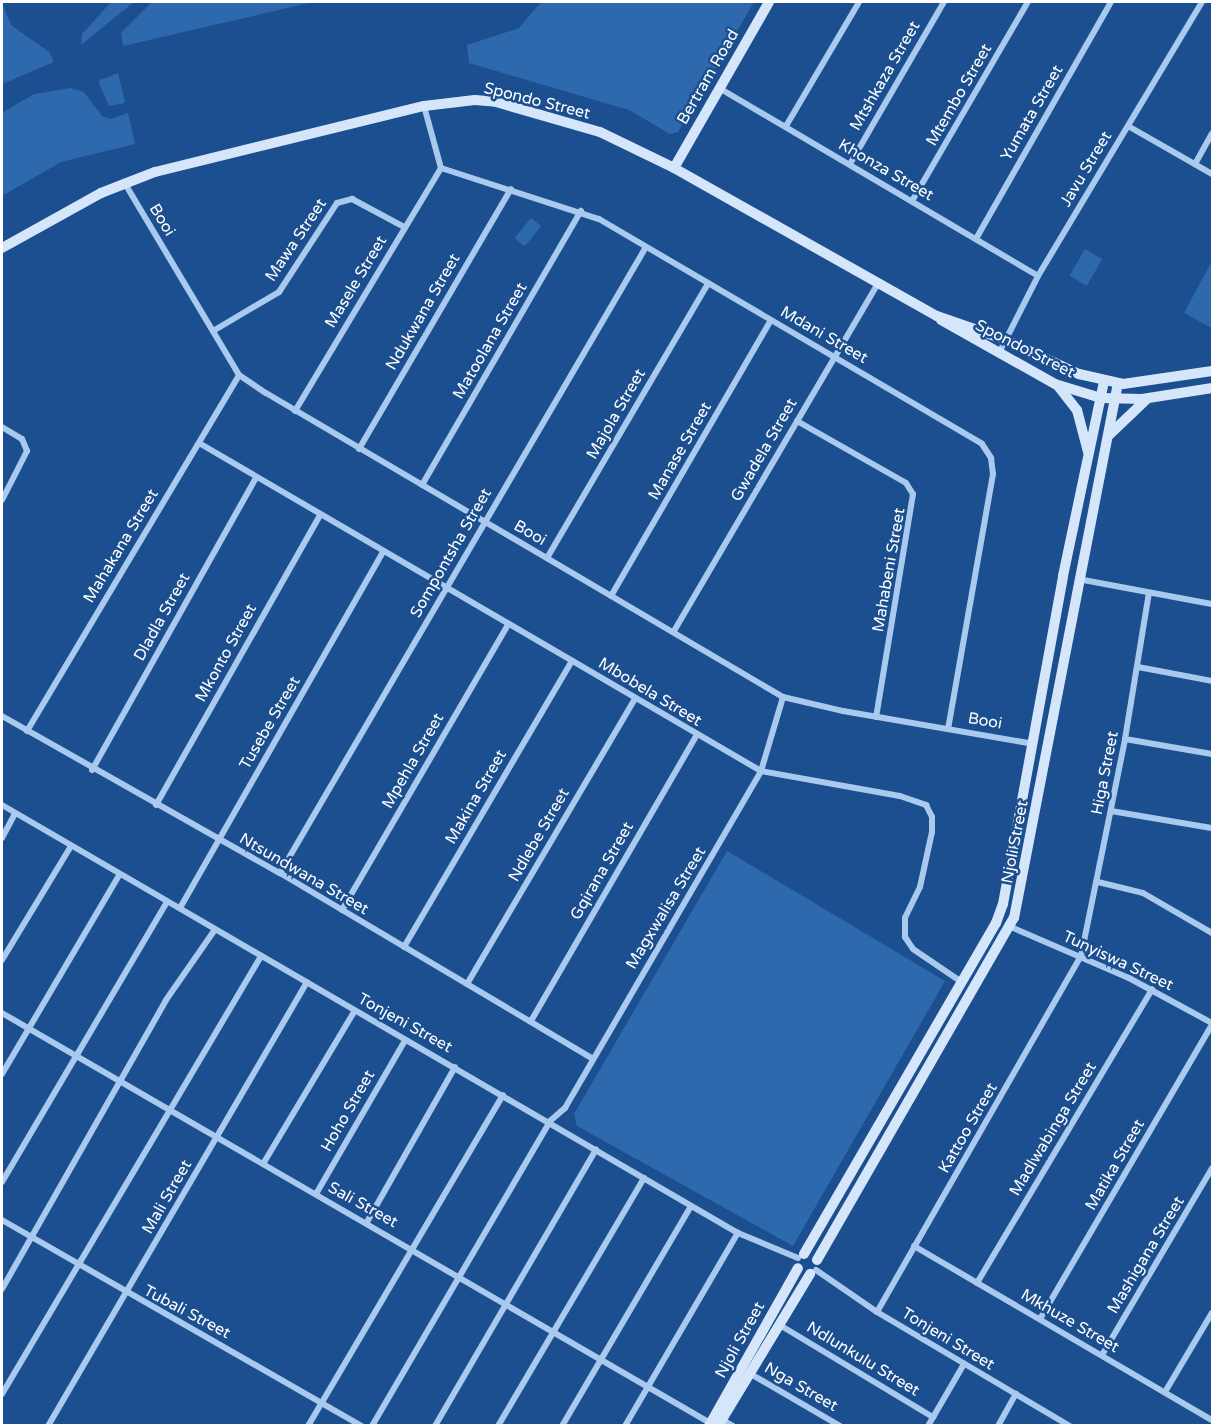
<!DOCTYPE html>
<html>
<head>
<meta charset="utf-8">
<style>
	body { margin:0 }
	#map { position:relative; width:1214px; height:1427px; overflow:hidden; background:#1b4f8f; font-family:"Varela Round",sans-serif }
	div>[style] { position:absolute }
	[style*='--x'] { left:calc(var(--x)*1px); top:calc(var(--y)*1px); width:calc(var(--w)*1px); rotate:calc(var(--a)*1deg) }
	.green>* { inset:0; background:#2e69ad; transform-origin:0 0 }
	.street>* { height:6px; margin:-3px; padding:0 3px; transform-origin:3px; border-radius:3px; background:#a9c9ee }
	.secondary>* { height:10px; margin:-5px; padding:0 5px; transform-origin:5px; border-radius:5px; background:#d6e6fa }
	span { translate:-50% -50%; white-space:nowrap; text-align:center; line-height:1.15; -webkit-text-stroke:5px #1b4f8f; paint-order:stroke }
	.street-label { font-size:16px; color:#fff }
	.frame { position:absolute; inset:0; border:3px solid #fff; pointer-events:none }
</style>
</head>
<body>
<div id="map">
	<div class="green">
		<div style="clip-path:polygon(111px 2px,134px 2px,81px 45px,82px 34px)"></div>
		<div style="clip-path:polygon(152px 2px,313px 2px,123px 46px,121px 33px)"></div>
		<div style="clip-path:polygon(541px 2px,754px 2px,678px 132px,670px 134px,629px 110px,469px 63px,467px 45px,519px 28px)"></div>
		<div style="clip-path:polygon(2px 3px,11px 25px,49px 52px,54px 62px,2px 84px)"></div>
		<div style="clip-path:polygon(118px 73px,125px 103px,109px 106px,98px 81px)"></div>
		<div style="clip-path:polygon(71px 88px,84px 92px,102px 116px,110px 119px,128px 113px,135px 144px,61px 162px,2px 196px,2px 113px,34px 94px)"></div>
		<div style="left:531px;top:218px;width:13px;height:26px;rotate:39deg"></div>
		<div style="left:1085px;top:249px;width:20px;height:31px;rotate:30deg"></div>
		<div style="clip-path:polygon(1212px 261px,1212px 328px,1184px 313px)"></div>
		<div style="clip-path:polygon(727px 851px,945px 981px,793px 1246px,577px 1126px,574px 1114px)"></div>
	</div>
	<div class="street">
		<div style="--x:719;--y:88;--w:370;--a:30.5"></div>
		<div style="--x:424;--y:106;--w:64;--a:74.7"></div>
		<div style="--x:441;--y:168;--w:166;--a:17.9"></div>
		<div style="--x:599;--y:219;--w:444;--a:30.4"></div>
		<div style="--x:982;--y:444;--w:17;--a:57"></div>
		<div style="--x:991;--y:458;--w:16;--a:83"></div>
		<div style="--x:993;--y:474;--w:259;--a:100"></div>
		<div style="--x:786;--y:126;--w:144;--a:-59.5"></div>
		<div style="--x:1128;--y:126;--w:97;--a:29.7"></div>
		<div style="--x:850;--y:164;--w:187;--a:-59.9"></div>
		<div style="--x:1195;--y:164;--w:35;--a:-61"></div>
		<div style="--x:124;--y:182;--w:225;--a:59.2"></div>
		<div style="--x:239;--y:375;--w:32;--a:34"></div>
		<div style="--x:266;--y:393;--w:600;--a:30.46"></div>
		<div style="--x:783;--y:697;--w:62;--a:13.1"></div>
		<div style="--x:843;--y:711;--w:194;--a:9.8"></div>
		<div style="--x:912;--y:201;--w:230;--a:-59.8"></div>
		<div style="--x:977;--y:237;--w:271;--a:-60.3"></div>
		<div style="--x:213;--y:331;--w:77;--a:-30.6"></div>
		<div style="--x:279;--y:292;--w:106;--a:-56.9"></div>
		<div style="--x:337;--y:203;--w:16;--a:-15"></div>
		<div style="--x:352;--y:199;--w:59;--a:28.3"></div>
		<div style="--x:999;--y:353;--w:86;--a:-63.1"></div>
		<div style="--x:1038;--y:276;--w:319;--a:-59.1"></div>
		<div style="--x:295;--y:411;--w:283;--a:-59"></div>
		<div style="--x:797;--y:421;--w:125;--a:29.6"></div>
		<div style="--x:906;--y:483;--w:13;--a:58"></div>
		<div style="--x:913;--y:494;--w:226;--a:99.4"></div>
		<div style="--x:2;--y:427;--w:23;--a:31"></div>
		<div style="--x:22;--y:439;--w:13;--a:67"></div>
		<div style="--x:27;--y:451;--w:55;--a:117"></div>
		<div style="--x:199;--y:443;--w:651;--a:30.27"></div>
		<div style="--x:761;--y:771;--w:141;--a:10.2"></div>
		<div style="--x:900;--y:796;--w:28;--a:19"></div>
		<div style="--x:926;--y:805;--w:13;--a:63"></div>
		<div style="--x:932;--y:817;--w:15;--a:90"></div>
		<div style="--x:932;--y:832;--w:56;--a:102.3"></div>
		<div style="--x:920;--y:887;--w:34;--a:116"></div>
		<div style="--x:905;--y:918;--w:19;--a:90"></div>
		<div style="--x:905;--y:937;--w:14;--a:56"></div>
		<div style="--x:913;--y:949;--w:57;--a:34.2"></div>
		<div style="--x:359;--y:449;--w:301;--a:-59.7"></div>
		<div style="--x:422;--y:485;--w:317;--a:-59.9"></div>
		<div style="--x:547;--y:558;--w:318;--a:-59.6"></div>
		<div style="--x:1078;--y:579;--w:136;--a:10.6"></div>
		<div style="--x:611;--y:596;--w:319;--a:-59.9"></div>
		<div style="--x:674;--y:631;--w:403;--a:-59.6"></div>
		<div style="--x:1138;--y:667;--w:75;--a:10.7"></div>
		<div style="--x:2;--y:716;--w:319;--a:29.5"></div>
		<div style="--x:280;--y:873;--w:363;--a:30.7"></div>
		<div style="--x:27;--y:731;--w:414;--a:-59.2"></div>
		<div style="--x:1125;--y:739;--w:88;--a:9.8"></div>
		<div style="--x:92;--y:770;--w:335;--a:-60.7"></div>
		<div style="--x:2;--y:805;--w:851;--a:30.18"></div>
		<div style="--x:738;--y:1233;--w:65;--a:22.6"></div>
		<div style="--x:156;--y:805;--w:333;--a:-60.5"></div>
		<div style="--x:1111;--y:811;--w:102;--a:9.6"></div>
		<div style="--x:2;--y:838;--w:27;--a:-62"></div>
		<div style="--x:280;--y:873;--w:725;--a:-59.69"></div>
		<div style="--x:1098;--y:882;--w:46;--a:13.7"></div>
		<div style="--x:1143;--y:893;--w:80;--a:30.1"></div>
		<div style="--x:180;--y:908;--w:410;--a:-60.3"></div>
		<div style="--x:342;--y:910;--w:330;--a:-59.8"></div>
		<div style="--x:1011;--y:927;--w:129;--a:23.4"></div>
		<div style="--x:1129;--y:978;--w:94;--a:28.5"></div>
		<div style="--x:404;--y:947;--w:332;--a:-59.6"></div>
		<div style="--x:2;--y:960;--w:133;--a:-58.8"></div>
		<div style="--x:467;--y:984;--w:331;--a:-59.5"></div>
		<div style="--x:2;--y:1013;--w:818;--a:30.07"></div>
		<div style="--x:531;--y:1021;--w:329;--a:-59.9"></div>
		<div style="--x:2;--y:1074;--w:231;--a:-59.5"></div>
		<div style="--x:263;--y:1164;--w:177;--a:-59.1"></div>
		<div style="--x:2;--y:1182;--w:325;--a:-59.5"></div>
		<div style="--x:316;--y:1194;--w:176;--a:-59.9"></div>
		<div style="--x:2;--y:1220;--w:415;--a:29.8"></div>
		<div style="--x:367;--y:1222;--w:178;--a:-60.4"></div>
		<div style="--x:914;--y:1246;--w:345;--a:30.3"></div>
		<div style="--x:816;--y:1270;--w:74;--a:34.5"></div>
		<div style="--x:877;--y:1312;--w:224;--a:30.6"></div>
		<div style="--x:977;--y:1283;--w:342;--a:-59.2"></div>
		<div style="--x:2;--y:1289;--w:332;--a:-60.4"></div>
		<div style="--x:166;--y:1000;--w:84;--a:-55.2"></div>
		<div style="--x:877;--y:1312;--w:410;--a:-60.2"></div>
		<div style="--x:1081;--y:956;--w:221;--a:-78.5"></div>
		<div style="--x:1125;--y:739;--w:148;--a:-80.7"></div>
		<div style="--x:1040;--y:1319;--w:341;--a:-59.7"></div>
		<div style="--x:778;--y:1324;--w:181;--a:31"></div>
		<div style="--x:1102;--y:1355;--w:217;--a:-59.5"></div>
		<div style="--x:749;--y:1373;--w:105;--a:30.2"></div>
		<div style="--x:1165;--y:1392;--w:92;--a:-59.3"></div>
		<div style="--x:2;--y:1394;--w:507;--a:-59.39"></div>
		<div style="--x:721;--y:1419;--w:14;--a:30"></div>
		<div style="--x:48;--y:1426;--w:514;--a:-59.74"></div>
		<div style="--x:308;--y:1426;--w:384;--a:-59.5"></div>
		<div style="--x:372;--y:1426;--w:353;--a:-59.7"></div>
		<div style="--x:550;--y:1121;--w:20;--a:-41"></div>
		<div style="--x:565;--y:1108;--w:390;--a:-59.8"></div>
		<div style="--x:761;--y:771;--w:77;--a:-73.4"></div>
		<div style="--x:435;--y:1426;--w:320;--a:-59.8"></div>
		<div style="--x:498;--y:1426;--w:288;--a:-59.5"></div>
		<div style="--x:562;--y:1426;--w:255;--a:-59.6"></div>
		<div style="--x:625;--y:1426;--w:224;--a:-59.7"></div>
		<div style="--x:928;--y:1426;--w:72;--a:-59.9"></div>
		<div style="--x:998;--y:1426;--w:37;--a:-61"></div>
	</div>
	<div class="secondary">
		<div style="--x:674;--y:168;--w:191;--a:-60.2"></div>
		<div style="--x:2;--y:248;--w:113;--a:-29.1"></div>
		<div style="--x:101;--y:193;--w:58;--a:-21.3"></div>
		<div style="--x:155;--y:172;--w:277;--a:-13.8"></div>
		<div style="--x:424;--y:106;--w:51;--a:-6.7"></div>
		<div style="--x:475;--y:100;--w:21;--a:5"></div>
		<div style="--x:496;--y:102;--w:108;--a:16.1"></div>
		<div style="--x:600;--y:132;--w:82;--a:25.9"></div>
		<div style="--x:674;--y:168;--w:302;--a:29.4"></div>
		<div style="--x:937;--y:316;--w:73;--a:19.2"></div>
		<div style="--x:1006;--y:340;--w:81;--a:25"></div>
		<div style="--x:1079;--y:374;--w:45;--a:12.8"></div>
		<div style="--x:1123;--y:384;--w:90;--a:-8.3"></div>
		<div style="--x:941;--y:320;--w:131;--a:29.3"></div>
		<div style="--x:1055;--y:384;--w:48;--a:16.9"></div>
		<div style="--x:1101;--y:398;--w:41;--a:1.4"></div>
		<div style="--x:1142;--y:399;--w:71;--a:-8.9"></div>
		<div style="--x:1058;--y:386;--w:31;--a:52"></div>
		<div style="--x:1077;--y:410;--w:43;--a:75.3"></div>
		<div style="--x:1109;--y:435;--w:52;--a:-43.5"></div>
		<div style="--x:804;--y:1254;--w:383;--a:-59.9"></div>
		<div style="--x:996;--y:923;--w:20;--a:-70"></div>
		<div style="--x:1003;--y:904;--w:333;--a:-79.6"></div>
		<div style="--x:1063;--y:576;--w:199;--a:-78.1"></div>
		<div style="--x:817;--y:1260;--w:395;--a:-60.1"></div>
		<div style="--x:1014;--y:918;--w:545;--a:-79"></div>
		<div style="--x:709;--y:1426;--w:181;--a:-60.6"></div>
		<div style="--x:718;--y:1426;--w:178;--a:-58.8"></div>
	</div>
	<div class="street-label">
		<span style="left:885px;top:76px;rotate:-60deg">Mtshkaza Street</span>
		<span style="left:708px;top:77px;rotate:-60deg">Bertram Road</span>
		<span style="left:959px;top:95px;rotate:-60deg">Mtembo Street</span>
		<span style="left:537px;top:101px;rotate:14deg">Spondo Street</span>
		<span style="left:1032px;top:113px;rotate:-60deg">Yumata Street</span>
		<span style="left:1086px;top:169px;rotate:-59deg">Javu Street</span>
		<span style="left:886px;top:170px;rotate:30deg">Khonza Street</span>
		<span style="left:162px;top:220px;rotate:59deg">Booi</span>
		<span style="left:296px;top:240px;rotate:-56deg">Mawa Street</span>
		<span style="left:356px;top:282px;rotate:-59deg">Masele Street</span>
		<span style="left:423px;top:312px;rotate:-60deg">Ndukwana Street</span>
		<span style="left:824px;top:335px;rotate:30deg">Mdani Street</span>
		<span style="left:490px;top:341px;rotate:-60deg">Matoolana Street</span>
		<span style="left:1025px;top:349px;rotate:27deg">Spondo Street</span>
		<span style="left:616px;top:414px;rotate:-60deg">Majola Street</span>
		<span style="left:764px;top:450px;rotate:-60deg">Gwadela Street</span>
		<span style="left:680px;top:451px;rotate:-60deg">Manase Street</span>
		<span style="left:530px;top:533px;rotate:30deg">Booi</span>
		<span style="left:121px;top:546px;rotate:-59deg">Mahakana Street</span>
		<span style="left:451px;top:553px;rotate:-60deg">Sompontsha Street</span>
		<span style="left:889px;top:570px;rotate:-80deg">Mahabeni Street</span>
		<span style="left:162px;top:617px;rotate:-61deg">Dladla Street</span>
		<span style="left:226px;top:653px;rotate:-61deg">Mkonto Street</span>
		<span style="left:650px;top:692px;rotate:31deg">Mbobela Street</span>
		<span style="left:985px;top:721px;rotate:10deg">Booi</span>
		<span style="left:270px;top:723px;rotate:-60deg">Tusebe Street</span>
		<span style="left:413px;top:761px;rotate:-60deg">Mpehla Street</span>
		<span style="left:1105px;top:773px;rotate:-79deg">Higa Street</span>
		<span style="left:476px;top:797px;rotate:-60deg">Makina Street</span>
		<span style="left:539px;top:835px;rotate:-60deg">Ndlebe Street</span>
		<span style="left:1015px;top:842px;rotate:-79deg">Njoli Street</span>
		<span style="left:602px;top:871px;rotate:-60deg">Gqirana Street</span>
		<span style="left:304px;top:874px;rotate:30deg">Ntsundwana Street</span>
		<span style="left:666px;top:908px;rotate:-59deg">Magxwalisa Street</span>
		<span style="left:1118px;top:961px;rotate:25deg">Tunyiswa Street</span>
		<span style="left:405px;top:1023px;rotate:29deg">Tonjeni Street</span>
		<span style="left:348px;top:1111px;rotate:-60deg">Hoho Street</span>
		<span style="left:968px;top:1128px;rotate:-60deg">Kattoo Street</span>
		<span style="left:1053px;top:1129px;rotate:-59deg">Madlwabinga Street</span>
		<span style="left:1115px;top:1165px;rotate:-60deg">Matika Street</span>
		<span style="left:167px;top:1197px;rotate:-60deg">Mali Street</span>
		<span style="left:363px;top:1205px;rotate:29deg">Sali Street</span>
		<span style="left:1146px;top:1255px;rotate:-59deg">Mashigana Street</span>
		<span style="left:187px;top:1312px;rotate:28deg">Tubali Street</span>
		<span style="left:1070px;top:1321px;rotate:30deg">Mkhuze Street</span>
		<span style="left:948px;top:1339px;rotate:31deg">Tonjeni Street</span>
		<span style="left:740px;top:1340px;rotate:-61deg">Njoli Street</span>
		<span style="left:863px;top:1359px;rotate:31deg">Ndlunkulu Street</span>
		<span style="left:801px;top:1387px;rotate:30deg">Nga Street</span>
	</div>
	<div class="frame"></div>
</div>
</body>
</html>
